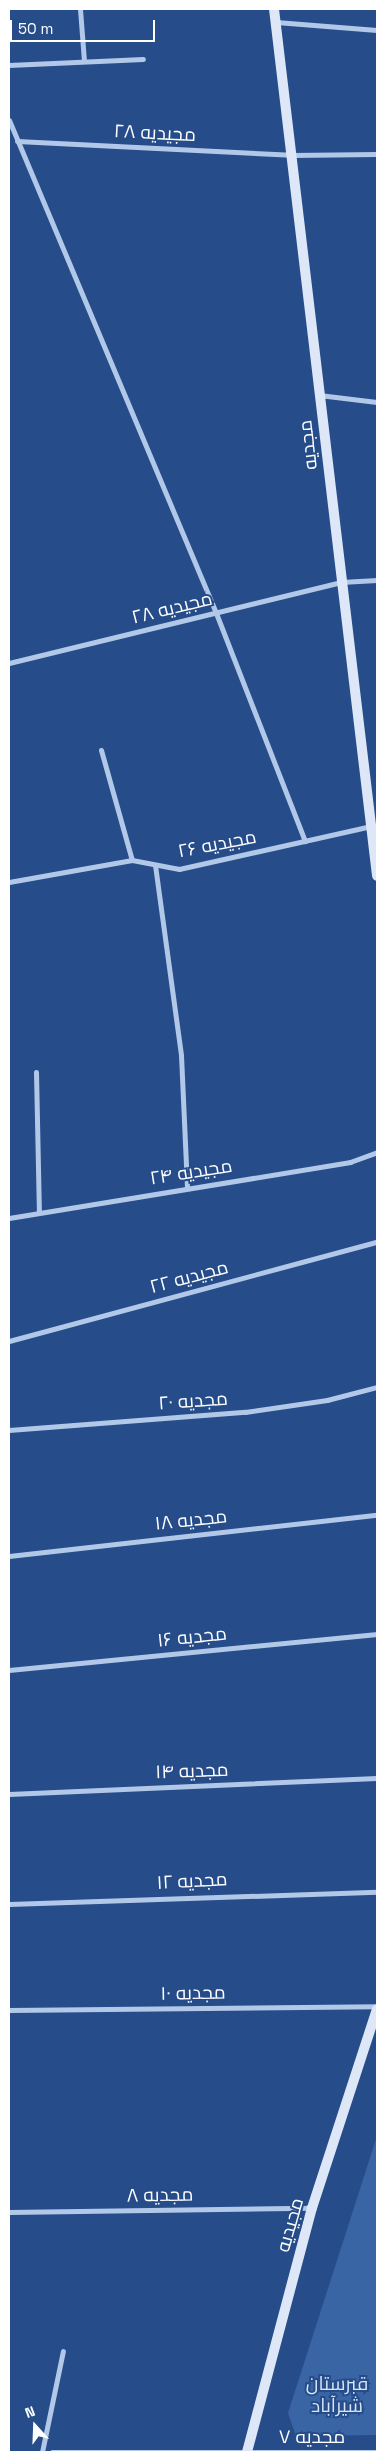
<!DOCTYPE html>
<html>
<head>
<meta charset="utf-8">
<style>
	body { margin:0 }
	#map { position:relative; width:386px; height:2461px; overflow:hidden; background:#264c89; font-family:"Space Grotesk",Cairo,sans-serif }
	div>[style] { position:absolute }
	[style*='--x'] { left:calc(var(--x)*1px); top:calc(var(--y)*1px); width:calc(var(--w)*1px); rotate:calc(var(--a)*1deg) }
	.green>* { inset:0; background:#3a65a5 }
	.street>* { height:5px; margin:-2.5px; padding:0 2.5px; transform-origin:2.5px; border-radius:2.5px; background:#b2c8e9 }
	.secondary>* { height:10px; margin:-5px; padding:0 5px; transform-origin:5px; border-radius:5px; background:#dde7f8 }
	span { translate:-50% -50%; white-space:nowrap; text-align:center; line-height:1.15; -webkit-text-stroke:4px #264c89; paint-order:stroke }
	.street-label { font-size:19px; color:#fff }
	.park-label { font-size:19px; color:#d6e4f7 }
	.frame { position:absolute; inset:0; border:10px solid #fff; pointer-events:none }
	.north { position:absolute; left:10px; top:2401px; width:50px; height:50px; -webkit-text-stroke:4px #264c89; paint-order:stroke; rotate:340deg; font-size:14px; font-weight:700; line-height:20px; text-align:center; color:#fff }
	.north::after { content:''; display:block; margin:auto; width:18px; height:22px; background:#fff; clip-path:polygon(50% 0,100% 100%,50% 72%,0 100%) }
	.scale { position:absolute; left:10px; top:20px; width:145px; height:22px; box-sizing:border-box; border:2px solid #fff; border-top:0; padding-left:6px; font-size:15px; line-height:18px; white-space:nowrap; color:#fff; -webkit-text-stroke:4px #264c89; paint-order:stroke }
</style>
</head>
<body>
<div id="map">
	<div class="green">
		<div style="clip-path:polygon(377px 2136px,377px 2435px,296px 2436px,288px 2413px)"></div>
	</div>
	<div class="street">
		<div style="--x:80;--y:9;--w:52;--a:85.6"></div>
		<div style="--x:276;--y:22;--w:101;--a:4.5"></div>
		<div style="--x:9;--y:65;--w:134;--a:-2.6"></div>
		<div style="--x:9;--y:120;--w:535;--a:67.22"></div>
		<div style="--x:216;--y:613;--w:245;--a:68.7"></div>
		<div style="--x:17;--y:141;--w:274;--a:2.9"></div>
		<div style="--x:291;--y:155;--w:86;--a:-0.7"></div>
		<div style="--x:319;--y:395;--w:58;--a:6.9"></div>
		<div style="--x:9;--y:663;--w:342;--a:-13.7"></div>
		<div style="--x:341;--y:582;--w:36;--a:-3"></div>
		<div style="--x:101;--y:750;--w:114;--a:74.3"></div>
		<div style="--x:155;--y:865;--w:192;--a:82.2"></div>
		<div style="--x:181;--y:1055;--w:133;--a:87.4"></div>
		<div style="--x:9;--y:882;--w:125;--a:-10.1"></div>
		<div style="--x:132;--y:860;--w:48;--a:10.8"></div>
		<div style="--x:179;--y:869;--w:197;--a:-12.6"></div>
		<div style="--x:36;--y:1072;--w:140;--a:88.8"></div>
		<div style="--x:9;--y:1218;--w:346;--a:-9.3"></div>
		<div style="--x:350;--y:1162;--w:29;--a:-20"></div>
		<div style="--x:9;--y:1341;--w:381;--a:-15.1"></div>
		<div style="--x:9;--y:1430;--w:237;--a:-4.4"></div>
		<div style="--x:245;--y:1412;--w:83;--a:-8.3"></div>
		<div style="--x:327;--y:1400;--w:52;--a:-14.6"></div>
		<div style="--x:9;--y:1556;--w:370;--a:-6.4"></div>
		<div style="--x:9;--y:1670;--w:370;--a:-5.6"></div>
		<div style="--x:9;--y:1794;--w:368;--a:-2.5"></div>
		<div style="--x:9;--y:1904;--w:368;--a:-1.9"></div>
		<div style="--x:9;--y:2010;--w:368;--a:-0.6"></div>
		<div style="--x:9;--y:2212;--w:303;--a:-0.8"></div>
		<div style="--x:42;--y:2452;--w:103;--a:-78.3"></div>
		<div style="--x:52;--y:2452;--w:325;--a:0"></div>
	</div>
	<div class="secondary">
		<div style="--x:274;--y:9;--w:873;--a:83.22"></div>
		<div style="--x:247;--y:2452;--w:253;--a:-75.1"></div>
		<div style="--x:312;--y:2208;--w:209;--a:-71.9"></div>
	</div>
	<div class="street-label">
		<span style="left:155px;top:133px;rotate:3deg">مجیدیه ۲۸</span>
		<span style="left:308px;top:445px;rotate:-97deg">مجدیه</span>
		<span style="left:172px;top:608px;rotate:-14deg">مجیدیه ۲۸</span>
		<span style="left:217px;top:844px;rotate:-11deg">مجیدیه ۲۶</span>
		<span style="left:191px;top:1172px;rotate:-9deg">مجیدیه ۲۴</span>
		<span style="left:189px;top:1277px;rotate:-15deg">مجیدیه ۲۲</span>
		<span style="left:193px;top:1401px;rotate:-4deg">مجدیه ۲۰</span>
		<span style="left:191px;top:1520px;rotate:-6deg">مجدیه ۱۸</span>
		<span style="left:192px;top:1637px;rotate:-6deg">مجدیه ۱۶</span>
		<span style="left:192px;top:1771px;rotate:-2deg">مجدیه ۱۴</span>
		<span style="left:192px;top:1881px;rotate:-3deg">مجدیه ۱۲</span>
		<span style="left:193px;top:1993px;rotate:-1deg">مجدیه ۱۰</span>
		<span style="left:160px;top:2195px;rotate:-1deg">مجدیه ۸</span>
		<span style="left:290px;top:2225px;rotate:-74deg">مجیدیه</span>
		<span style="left:312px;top:2437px">مجدیه ۷</span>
	</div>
	<div class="park-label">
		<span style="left:337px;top:2395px">قبرستان<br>شیرآباد</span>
	</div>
	<div class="frame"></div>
	<div class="north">N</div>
	<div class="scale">50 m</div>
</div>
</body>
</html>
